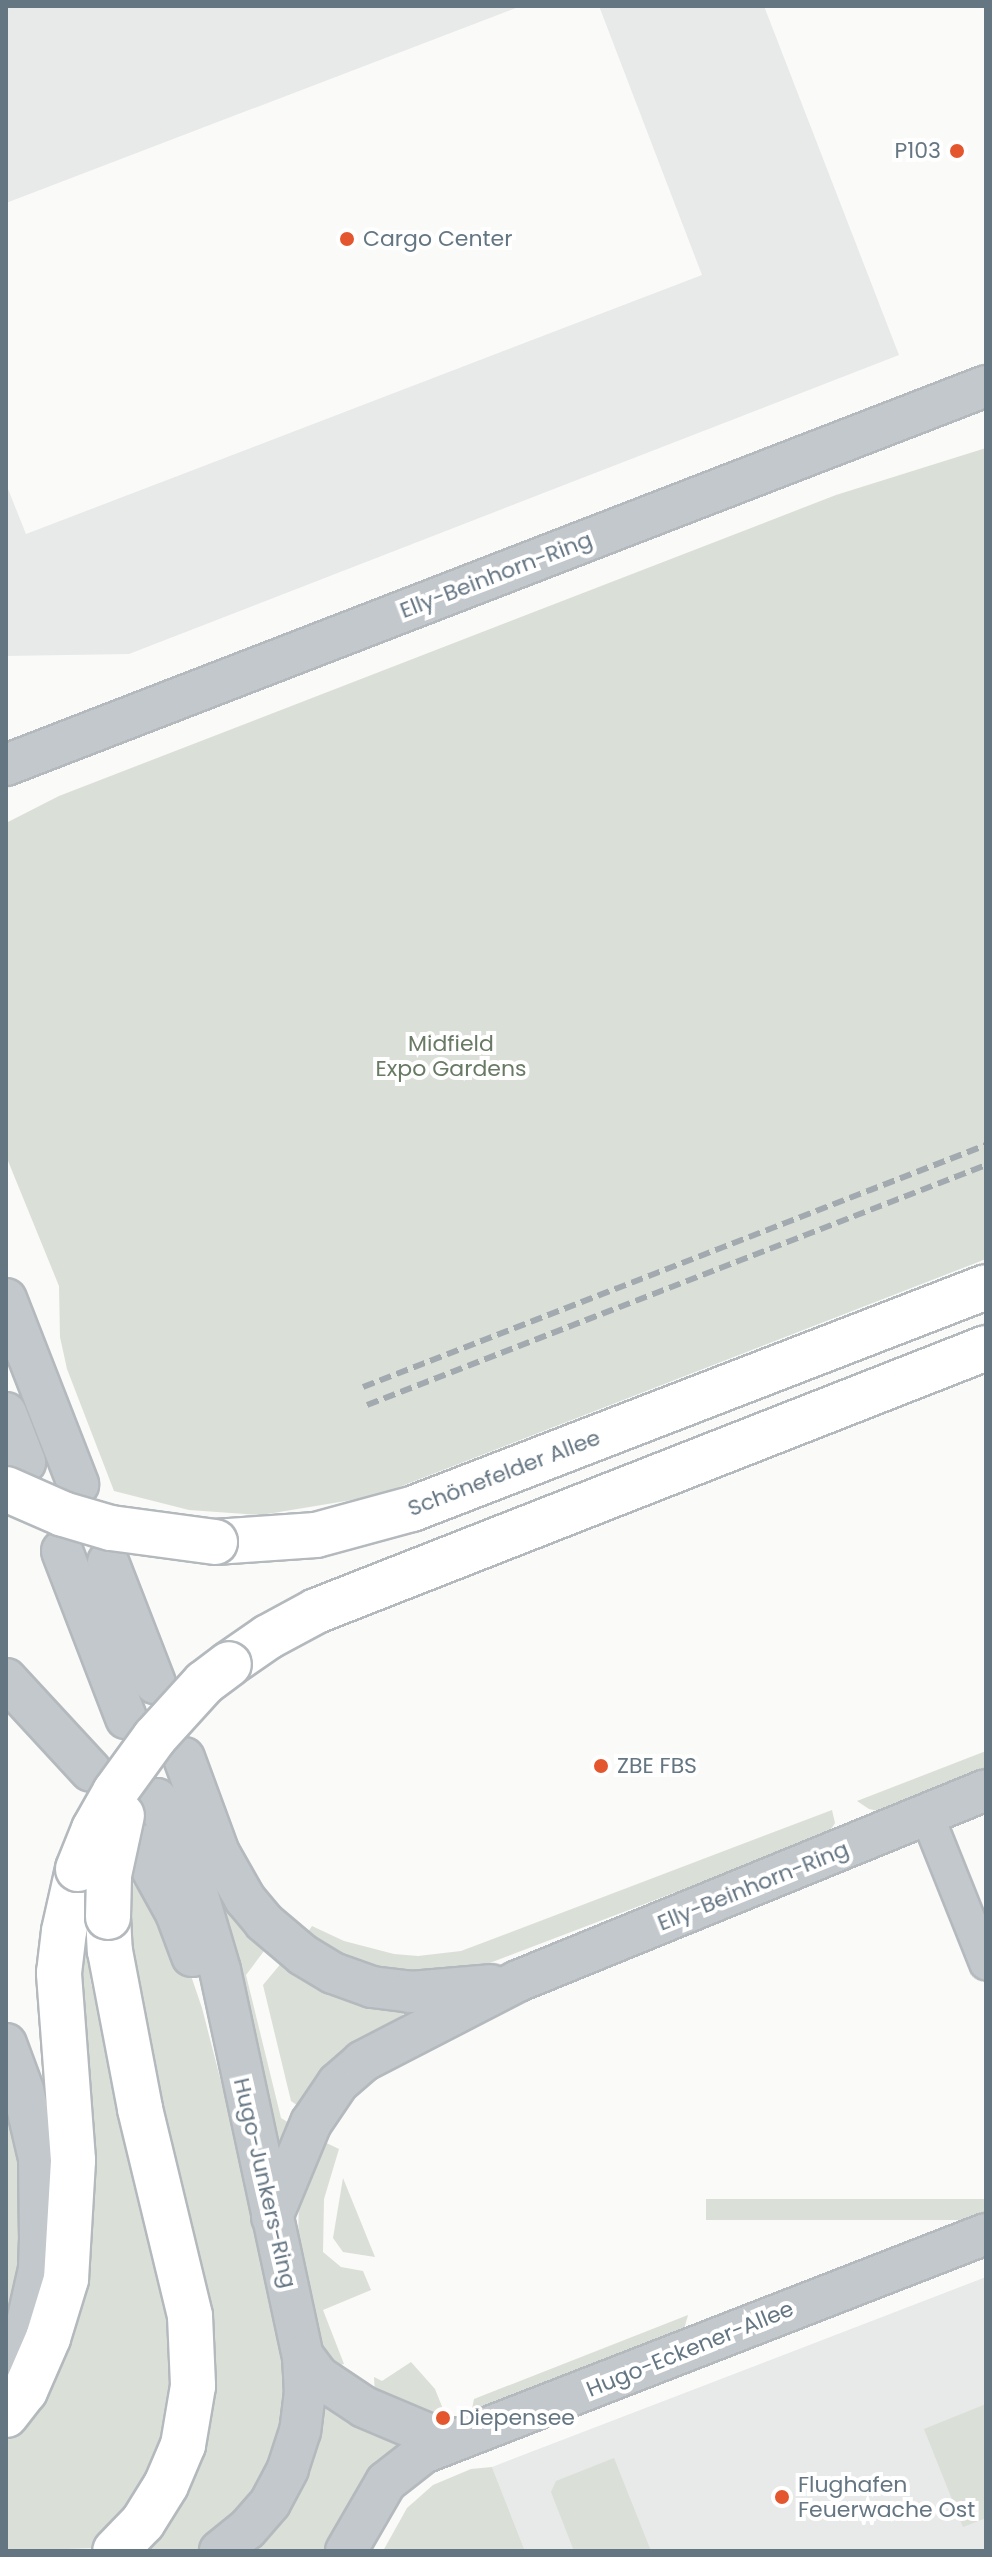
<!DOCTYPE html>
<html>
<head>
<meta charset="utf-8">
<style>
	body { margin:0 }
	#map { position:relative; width:992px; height:2557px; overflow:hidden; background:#fafaf8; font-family:Poppins,sans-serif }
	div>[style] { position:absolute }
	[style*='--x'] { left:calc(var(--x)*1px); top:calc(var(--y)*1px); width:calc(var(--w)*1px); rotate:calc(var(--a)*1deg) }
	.built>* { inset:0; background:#e8e9e9 }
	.green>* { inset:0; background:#dadfd7; transform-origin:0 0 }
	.roads { filter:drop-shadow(2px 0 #b4b9bd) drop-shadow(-2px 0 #b4b9bd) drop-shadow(0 2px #b4b9bd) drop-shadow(0 -2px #b4b9bd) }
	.minor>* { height:32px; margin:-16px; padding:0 16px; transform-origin:16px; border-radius:16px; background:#c3c8cc }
	.tertiary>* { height:40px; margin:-20px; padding:0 20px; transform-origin:20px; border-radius:20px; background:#c3c8cc }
	.trunk>* { height:44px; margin:-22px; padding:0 22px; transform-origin:22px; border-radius:22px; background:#fff }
	.rail>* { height:6px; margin-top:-3px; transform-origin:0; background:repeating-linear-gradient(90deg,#a2aab0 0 12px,transparent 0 18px) }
	.bridges { filter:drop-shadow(2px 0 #b4b9bd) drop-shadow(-2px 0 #b4b9bd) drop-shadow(0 2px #b4b9bd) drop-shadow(0 -2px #b4b9bd) }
	.trunk-bridge>* { height:44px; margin:-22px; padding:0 22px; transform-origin:22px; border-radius:22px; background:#fff }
	.dots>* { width:22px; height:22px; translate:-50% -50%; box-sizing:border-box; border:4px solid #fff; border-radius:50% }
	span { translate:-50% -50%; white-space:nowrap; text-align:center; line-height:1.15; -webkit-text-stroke:8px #fff; paint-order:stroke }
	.poi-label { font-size:22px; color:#657683 }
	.right { translate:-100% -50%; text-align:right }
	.left { translate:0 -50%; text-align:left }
	.street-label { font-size:22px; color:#657683 }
	.park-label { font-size:22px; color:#687a64 }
	.frame { position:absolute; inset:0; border:8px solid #657683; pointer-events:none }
</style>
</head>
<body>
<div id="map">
	<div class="built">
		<div style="clip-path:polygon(6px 6px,521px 6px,6px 203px)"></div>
		<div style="clip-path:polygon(599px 6px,764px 6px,899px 355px,129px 654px,6px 656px,6px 484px,26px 534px,702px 275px)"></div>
		<div style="clip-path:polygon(986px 2277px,986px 2551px,525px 2551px,492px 2467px)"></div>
	</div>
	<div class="green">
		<div style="clip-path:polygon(986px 448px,986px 1259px,376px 1496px,261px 1515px,189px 1510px,114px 1491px,67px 1369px,60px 1337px,59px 1286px,6px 1156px,6px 823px,59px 796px,836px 495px)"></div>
		<div style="clip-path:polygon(986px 1751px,986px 1772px,883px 1812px,869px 1809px,857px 1801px)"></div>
		<div style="clip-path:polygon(173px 1784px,267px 1947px,246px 1975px,281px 2118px,294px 2126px,279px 2162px,168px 1792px)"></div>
		<div style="clip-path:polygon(832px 1810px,835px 1823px,828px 1834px,461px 1974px,426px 1978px,364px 1968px,304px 1938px,312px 1926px,344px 1941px,394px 1954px,418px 1956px,461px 1951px)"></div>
		<div style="clip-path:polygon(134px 1875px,187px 1964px,202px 2008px,263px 2245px,288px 2367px,286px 2423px,262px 2487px,206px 2545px,196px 2551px,140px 2551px,193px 2464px,150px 2081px,129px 1934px)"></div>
		<div style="clip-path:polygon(88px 1897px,86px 1939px,91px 1983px,169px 2293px,177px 2396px,153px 2475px,97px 2548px,6px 2551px,6px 2441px,40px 2391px,76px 1976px)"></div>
		<div style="clip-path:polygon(283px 1961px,352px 1999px,386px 2009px,404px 2008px,401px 2023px,304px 2110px,291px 2101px,263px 1985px)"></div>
		<div style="clip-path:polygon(6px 2082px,27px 2158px,25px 2258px,6px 2336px)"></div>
		<div style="clip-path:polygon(316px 2138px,339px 2149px,324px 2199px,323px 2252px,341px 2267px,363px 2271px,371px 2290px,323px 2310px,344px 2364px,340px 2365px,333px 2362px,318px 2344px,298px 2256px,299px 2185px)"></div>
		<div style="clip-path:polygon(343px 2178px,375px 2257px,343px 2252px,333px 2238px)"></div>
		<div style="left:986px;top:2199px;width:21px;height:280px;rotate:90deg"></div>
		<div style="clip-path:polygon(688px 2315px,682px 2337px,470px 2419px,474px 2399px)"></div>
		<div style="clip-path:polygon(411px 2362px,435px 2389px,449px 2424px,375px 2394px,374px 2377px,382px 2381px)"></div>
		<div style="clip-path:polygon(321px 2397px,397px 2438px,397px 2445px,330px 2551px,248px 2551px)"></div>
		<div style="clip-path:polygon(986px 2404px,986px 2518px,963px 2527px,924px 2429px)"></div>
		<div style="clip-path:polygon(614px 2458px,651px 2551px,574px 2551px,551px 2492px,556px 2481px)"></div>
		<div style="clip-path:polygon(492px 2467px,525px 2551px,383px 2551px,407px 2508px,433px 2485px,471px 2469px)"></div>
	</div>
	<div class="roads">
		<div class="minor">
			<div style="--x:926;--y:1813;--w:162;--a:68.2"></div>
		</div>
		<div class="tertiary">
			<div style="--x:6;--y:765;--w:1051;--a:-21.14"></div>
			<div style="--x:6;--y:1299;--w:199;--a:68.7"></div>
			<div style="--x:6;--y:1413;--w:53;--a:68.8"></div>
			<div style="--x:62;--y:1551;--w:179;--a:69"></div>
			<div style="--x:108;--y:1562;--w:130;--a:68.8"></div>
			<div style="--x:6;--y:1679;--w:125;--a:47.3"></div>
			<div style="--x:184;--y:1758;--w:101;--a:69.8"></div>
			<div style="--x:219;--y:1853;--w:53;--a:60.5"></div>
			<div style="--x:245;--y:1899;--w:30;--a:50"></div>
			<div style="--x:264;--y:1922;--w:51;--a:40.2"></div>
			<div style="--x:303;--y:1955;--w:35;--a:31"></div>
			<div style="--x:333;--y:1973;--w:41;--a:19.7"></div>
			<div style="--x:372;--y:1987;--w:38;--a:7"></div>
			<div style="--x:410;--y:1992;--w:81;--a:-4.9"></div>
			<div style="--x:157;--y:1799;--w:98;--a:66.6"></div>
			<div style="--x:196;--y:1889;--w:84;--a:73.5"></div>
			<div style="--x:220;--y:1970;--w:395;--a:77.9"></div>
			<div style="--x:303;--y:2356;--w:36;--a:87"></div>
			<div style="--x:305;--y:2392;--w:39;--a:97"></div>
			<div style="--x:300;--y:2431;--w:40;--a:108"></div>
			<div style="--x:288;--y:2469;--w:38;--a:118"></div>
			<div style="--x:270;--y:2503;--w:35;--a:131"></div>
			<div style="--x:247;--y:2529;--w:35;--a:141"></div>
			<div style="--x:138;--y:1844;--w:79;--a:61.2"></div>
			<div style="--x:176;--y:1913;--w:46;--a:69.6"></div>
			<div style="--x:6;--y:2044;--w:49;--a:69.7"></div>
			<div style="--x:23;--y:2090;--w:70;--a:76.8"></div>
			<div style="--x:39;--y:2158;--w:80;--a:89.3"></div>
			<div style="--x:40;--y:2238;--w:31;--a:92"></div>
			<div style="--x:39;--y:2269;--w:64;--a:102.7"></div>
			<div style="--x:25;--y:2331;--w:48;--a:113.4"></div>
			<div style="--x:272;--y:2217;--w:102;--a:-67.5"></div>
			<div style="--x:311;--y:2123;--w:48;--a:-56"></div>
			<div style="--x:338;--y:2083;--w:33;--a:-41"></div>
			<div style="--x:363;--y:2061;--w:174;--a:-27.3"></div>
			<div style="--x:518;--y:1981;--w:505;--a:-22.2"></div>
			<div style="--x:303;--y:2356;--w:26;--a:53"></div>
			<div style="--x:319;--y:2377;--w:54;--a:33.7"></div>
			<div style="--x:364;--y:2407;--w:90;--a:22.9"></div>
			<div style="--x:346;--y:2551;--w:80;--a:-59.9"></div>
			<div style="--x:386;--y:2482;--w:47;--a:-38.1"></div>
			<div style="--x:423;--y:2453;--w:604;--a:-21.26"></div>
		</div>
		<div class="trunk">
			<div style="--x:215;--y:1542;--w:101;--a:-4"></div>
			<div style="--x:316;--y:1535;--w:99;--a:-15.2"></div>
			<div style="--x:412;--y:1509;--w:615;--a:-21.14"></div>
			<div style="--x:229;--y:1664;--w:47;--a:-34.7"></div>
			<div style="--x:268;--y:1637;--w:55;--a:-28.4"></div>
			<div style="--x:316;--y:1611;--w:720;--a:-21.43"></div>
			<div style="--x:108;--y:1917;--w:34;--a:87"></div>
			<div style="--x:110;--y:1951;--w:161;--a:79.2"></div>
			<div style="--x:140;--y:2109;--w:213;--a:76.4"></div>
			<div style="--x:190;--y:2316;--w:70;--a:87.5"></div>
			<div style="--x:193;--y:2386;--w:60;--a:99.6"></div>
			<div style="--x:183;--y:2445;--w:43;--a:113"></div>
			<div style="--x:166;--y:2485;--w:44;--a:121.9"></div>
			<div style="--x:143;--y:2522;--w:40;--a:134"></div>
			<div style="--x:6;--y:2415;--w:31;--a:-52"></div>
			<div style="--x:25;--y:2391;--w:58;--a:-66.5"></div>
			<div style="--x:48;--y:2338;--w:62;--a:-73"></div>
			<div style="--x:66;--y:2279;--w:119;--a:-86.6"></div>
			<div style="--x:73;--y:2160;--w:188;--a:-94.3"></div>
			<div style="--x:59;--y:1973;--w:42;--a:-83.2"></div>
			<div style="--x:64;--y:1931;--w:64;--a:-77.3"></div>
		</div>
	</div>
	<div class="rail">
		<div style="--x:363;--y:1387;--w:668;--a:-21.23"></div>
		<div style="--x:367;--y:1405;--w:664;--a:-21.19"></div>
	</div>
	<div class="bridges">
		<div class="trunk-bridge">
			<div style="--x:6;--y:1489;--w:62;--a:23.7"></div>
			<div style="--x:63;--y:1514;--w:50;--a:16.3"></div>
			<div style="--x:111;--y:1528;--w:105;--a:7.7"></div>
			<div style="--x:78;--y:1869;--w:43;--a:-68.2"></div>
			<div style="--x:94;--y:1829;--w:43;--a:-60.4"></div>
			<div style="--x:115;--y:1792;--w:68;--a:-54"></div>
			<div style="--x:155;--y:1737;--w:73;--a:-47.8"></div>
			<div style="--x:204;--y:1683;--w:31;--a:-37"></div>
			<div style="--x:108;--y:1917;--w:42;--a:-88.6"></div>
			<div style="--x:109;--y:1875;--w:61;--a:-77.8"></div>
		</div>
	</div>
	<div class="dots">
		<div style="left:957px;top:151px;background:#e4572e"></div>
		<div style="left:347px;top:239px;background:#e4572e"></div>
		<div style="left:601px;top:1766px;background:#e4572e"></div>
		<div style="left:443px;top:2418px;background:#e4572e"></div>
		<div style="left:782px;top:2497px;background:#e4572e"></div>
	</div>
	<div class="poi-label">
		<span class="right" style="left:941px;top:151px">P103</span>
		<span class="left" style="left:363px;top:239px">Cargo Center</span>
		<span class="left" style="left:617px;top:1766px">ZBE FBS</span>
		<span class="left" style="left:459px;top:2418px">Diepensee</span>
		<span class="left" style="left:798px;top:2497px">Flughafen<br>Feuerwache Ost</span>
	</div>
	<div class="street-label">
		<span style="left:496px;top:575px;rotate:-21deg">Elly-Beinhorn-Ring</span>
		<span style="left:504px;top:1473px;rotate:-21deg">Schönefelder Allee</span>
		<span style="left:753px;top:1886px;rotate:-22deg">Elly-Beinhorn-Ring</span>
		<span style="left:265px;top:2183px;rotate:77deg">Hugo-Junkers-Ring</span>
		<span style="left:690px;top:2349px;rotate:-22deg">Hugo-Eckener-Allee</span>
	</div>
	<div class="park-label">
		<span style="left:451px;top:1056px">Midfield<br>Expo Gardens</span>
	</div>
	<div class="frame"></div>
</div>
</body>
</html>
